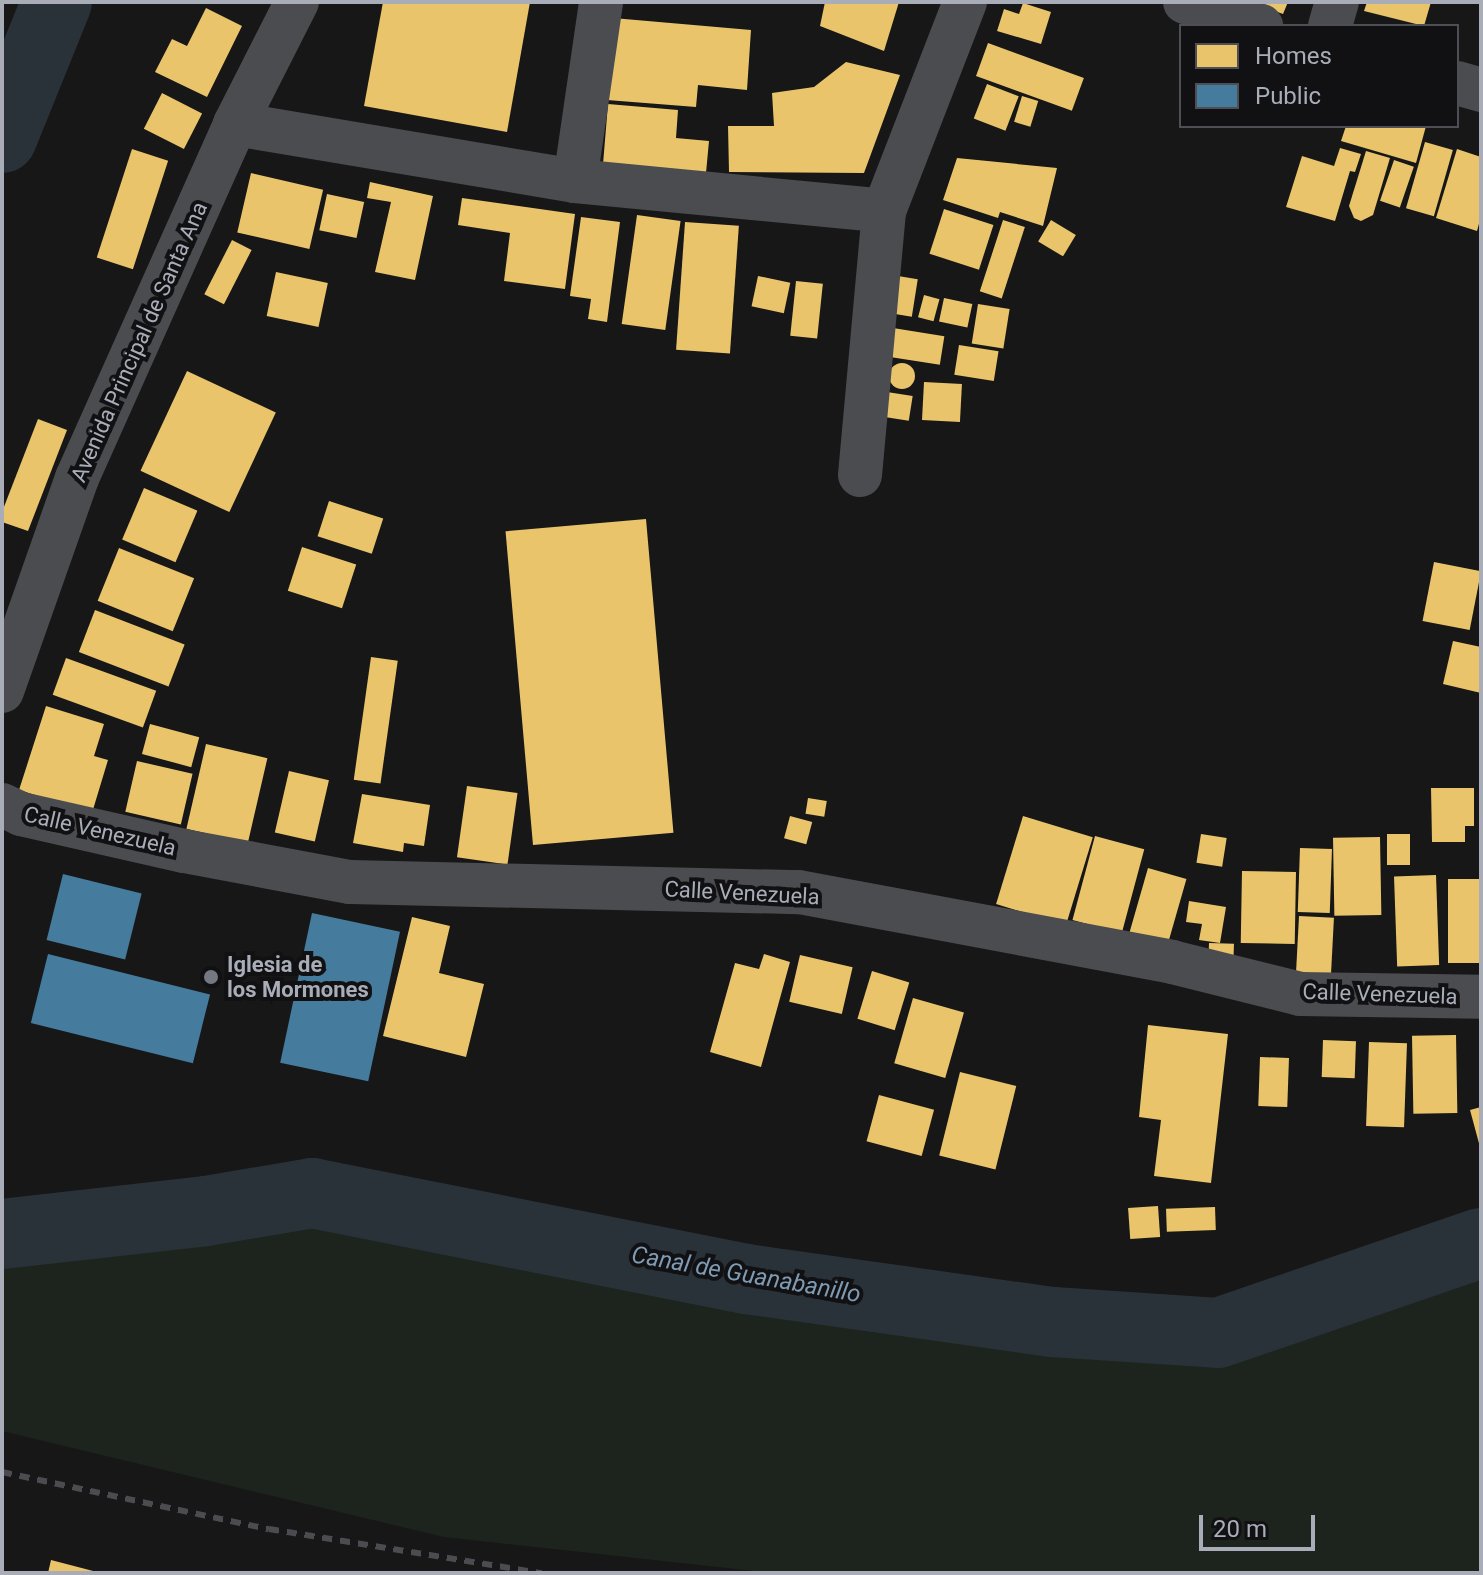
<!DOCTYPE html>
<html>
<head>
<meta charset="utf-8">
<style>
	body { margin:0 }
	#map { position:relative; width:1483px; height:1575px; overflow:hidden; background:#171717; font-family:Roboto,sans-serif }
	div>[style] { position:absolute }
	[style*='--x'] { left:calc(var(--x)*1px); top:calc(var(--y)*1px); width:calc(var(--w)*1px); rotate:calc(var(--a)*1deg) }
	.green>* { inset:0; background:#1d241e }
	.homes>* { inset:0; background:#e9c46a; transform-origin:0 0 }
	.round { border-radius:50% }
	.public>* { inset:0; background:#457b9d; transform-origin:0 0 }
	.river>* { height:70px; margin:-35px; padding:0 35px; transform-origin:35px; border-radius:35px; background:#2a3239 }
	.minor>* { height:44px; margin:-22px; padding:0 22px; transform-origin:22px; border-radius:22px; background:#4b4c50 }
	.rail>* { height:6px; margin-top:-3px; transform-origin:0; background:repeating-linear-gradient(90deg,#4b4c4f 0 10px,transparent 0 18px) }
	.dots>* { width:22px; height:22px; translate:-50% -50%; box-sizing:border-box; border:4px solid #111113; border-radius:50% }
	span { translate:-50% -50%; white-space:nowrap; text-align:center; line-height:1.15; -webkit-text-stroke:8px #111113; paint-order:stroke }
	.street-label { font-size:22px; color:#a8adb8 }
	.poi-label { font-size:22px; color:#a8adb8; font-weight:700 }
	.left { translate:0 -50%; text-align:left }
	.water-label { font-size:24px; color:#7f9bb3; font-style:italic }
	.frame { position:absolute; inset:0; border:4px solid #a8adb8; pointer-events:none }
	.legend { position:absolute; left:1179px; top:24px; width:280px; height:104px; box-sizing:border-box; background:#111113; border:2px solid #4d4f55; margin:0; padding:10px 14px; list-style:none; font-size:24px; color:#a8adb8 }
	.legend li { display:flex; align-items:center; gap:16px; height:40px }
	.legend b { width:40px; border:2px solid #4d4f55 }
	.scale { position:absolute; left:1199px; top:1515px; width:116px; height:36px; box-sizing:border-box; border:4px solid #a8adb8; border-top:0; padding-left:10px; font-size:24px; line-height:28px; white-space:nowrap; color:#a8adb8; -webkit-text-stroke:6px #111113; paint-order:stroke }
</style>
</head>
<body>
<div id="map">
	<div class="green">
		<div style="clip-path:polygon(312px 1193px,746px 1279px,1218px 1333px,1481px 1243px,1481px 1573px,773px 1573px,444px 1537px,2px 1431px,2px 1229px)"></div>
	</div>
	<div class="homes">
		<div style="clip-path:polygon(383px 2px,530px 2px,507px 132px,364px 106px)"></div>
		<div style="clip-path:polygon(825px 2px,899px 2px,884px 51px,820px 26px)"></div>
		<div style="clip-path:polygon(1251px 2px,1288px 2px,1283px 14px)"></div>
		<div style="clip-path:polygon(1367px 2px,1431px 2px,1424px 26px,1364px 11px)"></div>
		<div style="clip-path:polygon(1023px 3px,1051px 12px,1041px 44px,997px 31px,1004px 9px,1019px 14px)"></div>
		<div style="clip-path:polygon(206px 8px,242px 26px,207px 97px,155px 72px,172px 39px,187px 46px)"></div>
		<div style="clip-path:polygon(613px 18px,751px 30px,747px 90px,698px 85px,696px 107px,607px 100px)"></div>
		<div style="left:988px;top:43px;width:102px;height:35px;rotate:20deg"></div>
		<div style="clip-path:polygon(846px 62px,900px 75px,864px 173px,729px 172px,728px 126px,774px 126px,772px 93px,814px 87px)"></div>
		<div style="left:987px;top:84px;width:34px;height:37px;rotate:21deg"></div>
		<div style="left:162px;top:93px;width:45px;height:40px;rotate:27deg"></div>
		<div style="left:1022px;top:96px;width:17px;height:27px;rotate:17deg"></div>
		<div style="clip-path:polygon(608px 104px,678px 110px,676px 138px,709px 141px,706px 173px,603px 164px)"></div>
		<div style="clip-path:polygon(1346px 126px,1426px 126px,1416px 163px,1341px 141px)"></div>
		<div style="left:1425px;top:142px;width:29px;height:69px;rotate:16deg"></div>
		<div style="clip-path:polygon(1340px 148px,1361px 154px,1355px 172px,1350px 171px,1335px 221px,1286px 207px,1302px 156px,1334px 166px)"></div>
		<div style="left:132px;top:149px;width:38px;height:114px;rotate:18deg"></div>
		<div style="clip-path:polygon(1457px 149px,1481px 157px,1481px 216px,1477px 231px,1436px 218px)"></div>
		<div style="clip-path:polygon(1366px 151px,1390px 158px,1373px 215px,1361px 221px,1354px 218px,1349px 206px)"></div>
		<div style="clip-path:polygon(957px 158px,1057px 168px,1043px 226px,1000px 212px,998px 218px,943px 200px)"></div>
		<div style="left:1394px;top:160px;width:21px;height:43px;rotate:19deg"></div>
		<div style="left:251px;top:173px;width:74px;height:61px;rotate:13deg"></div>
		<div style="clip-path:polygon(370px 182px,433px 196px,415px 280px,375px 272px,391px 202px,367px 198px)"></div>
		<div style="left:327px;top:194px;width:38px;height:37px;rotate:12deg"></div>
		<div style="clip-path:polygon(462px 198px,575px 214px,565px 289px,504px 281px,510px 233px,458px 225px)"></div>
		<div style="left:944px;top:209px;width:52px;height:47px;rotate:18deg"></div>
		<div style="left:637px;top:215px;width:44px;height:110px;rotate:8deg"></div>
		<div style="clip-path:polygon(581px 217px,620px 222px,607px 322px,588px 319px,591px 299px,570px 296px)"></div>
		<div style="left:1003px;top:220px;width:23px;height:75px;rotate:18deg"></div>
		<div style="left:1051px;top:220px;width:29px;height:25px;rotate:31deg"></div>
		<div style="left:685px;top:222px;width:54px;height:128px;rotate:4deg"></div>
		<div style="left:232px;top:240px;width:22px;height:61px;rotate:27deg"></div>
		<div style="left:276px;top:272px;width:53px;height:45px;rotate:12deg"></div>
		<div style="left:758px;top:276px;width:33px;height:31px;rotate:12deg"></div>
		<div style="left:898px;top:276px;width:20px;height:38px;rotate:9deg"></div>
		<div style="left:796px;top:281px;width:27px;height:55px;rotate:6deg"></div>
		<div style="left:924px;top:295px;width:16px;height:23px;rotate:15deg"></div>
		<div style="left:944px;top:298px;width:29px;height:24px;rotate:12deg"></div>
		<div style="left:978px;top:304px;width:32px;height:40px;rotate:9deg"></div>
		<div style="left:893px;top:328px;width:52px;height:29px;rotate:9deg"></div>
		<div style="left:959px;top:345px;width:40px;height:30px;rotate:9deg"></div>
		<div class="round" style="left:889px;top:363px;width:26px;height:26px"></div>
		<div style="left:187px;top:371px;width:98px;height:110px;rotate:25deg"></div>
		<div style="left:924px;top:382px;width:38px;height:38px;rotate:3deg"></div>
		<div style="left:887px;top:392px;width:26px;height:25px;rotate:9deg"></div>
		<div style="clip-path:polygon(38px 419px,67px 430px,28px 531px,2px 522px,2px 512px)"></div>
		<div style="left:144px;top:488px;width:58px;height:56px;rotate:23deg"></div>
		<div style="left:329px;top:501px;width:57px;height:37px;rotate:18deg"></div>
		<div style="left:646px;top:519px;width:315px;height:141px;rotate:85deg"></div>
		<div style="left:302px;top:547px;width:57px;height:46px;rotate:18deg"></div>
		<div style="left:119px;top:548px;width:81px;height:57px;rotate:22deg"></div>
		<div style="left:1434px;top:562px;width:48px;height:60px;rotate:11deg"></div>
		<div style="left:95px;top:610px;width:96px;height:45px;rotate:21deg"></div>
		<div style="clip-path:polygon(1453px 641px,1481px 647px,1481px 693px,1443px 684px)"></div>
		<div style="left:371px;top:657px;width:27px;height:124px;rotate:8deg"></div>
		<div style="left:66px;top:658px;width:96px;height:39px;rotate:20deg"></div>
		<div style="clip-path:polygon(46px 706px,104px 724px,94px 756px,108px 760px,92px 813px,19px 790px)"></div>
		<div style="left:150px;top:724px;width:51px;height:31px;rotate:15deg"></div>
		<div style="left:206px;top:744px;width:63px;height:87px;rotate:13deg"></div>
		<div style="left:137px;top:761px;width:57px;height:52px;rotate:13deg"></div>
		<div style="left:289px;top:771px;width:41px;height:63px;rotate:13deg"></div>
		<div style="left:467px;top:786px;width:51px;height:72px;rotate:8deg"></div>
		<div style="clip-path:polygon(1431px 788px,1474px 788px,1474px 826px,1465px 826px,1465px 842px,1432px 842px)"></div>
		<div style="clip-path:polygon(362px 794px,430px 805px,424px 846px,404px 843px,403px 852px,353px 843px)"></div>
		<div style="left:808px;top:798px;width:19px;height:16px;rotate:9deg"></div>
		<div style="left:790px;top:816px;width:23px;height:23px;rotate:15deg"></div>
		<div style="left:1023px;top:816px;width:73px;height:92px;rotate:17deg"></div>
		<div style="left:1201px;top:834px;width:26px;height:29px;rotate:9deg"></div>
		<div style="left:1387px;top:834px;width:23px;height:31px"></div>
		<div style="left:1095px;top:836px;width:51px;height:87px;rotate:15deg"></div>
		<div style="left:1380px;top:837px;width:78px;height:47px;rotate:89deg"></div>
		<div style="left:1300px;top:848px;width:32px;height:64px;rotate:2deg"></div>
		<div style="left:1148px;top:868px;width:40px;height:76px;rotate:16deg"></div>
		<div style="left:1242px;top:871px;width:54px;height:72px;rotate:1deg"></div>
		<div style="left:1436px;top:875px;width:90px;height:42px;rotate:88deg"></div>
		<div style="left:1481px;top:879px;width:84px;height:33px;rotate:90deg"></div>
		<div style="clip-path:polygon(1189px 901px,1226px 907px,1220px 943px,1199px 940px,1202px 924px,1186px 922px)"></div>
		<div style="left:1299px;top:916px;width:35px;height:63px;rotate:3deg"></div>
		<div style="clip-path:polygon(412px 917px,450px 926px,439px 973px,484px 984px,466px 1057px,383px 1036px)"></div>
		<div style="left:1209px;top:943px;width:25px;height:28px;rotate:2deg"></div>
		<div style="clip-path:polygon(764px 954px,790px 962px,761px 1067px,710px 1052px,735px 963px,759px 969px)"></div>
		<div style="left:800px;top:955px;width:54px;height:48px;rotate:13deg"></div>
		<div style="left:872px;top:971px;width:39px;height:50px;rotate:17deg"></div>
		<div style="left:913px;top:998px;width:53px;height:68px;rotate:16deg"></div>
		<div style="clip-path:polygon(1148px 1025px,1228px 1034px,1211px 1183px,1154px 1176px,1161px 1120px,1139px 1117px)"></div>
		<div style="left:1456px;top:1035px;width:78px;height:44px;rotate:89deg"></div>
		<div style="left:1323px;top:1040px;width:33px;height:37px;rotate:2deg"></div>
		<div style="left:1369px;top:1042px;width:38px;height:84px;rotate:2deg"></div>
		<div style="left:1260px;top:1057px;width:29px;height:49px;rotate:2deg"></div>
		<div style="left:960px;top:1072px;width:58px;height:86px;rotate:14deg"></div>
		<div style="left:879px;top:1095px;width:57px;height:48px;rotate:15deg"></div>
		<div style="clip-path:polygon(1481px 1107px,1481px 1147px,1480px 1147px,1470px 1110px)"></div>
		<div style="left:1158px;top:1206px;width:31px;height:30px;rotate:86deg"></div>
		<div style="left:1215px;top:1207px;width:23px;height:49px;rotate:88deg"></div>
		<div style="clip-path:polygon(51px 1560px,97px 1572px,97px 1573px,48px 1573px)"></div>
	</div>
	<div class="public">
		<div style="left:63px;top:874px;width:81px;height:68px;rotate:14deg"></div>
		<div style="left:312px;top:913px;width:90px;height:153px;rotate:12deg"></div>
		<div style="left:48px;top:954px;width:167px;height:71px;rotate:14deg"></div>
	</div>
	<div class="river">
		<div style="--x:2;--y:138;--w:147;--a:-68"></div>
		<div style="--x:2;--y:1234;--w:205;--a:-6.4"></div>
		<div style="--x:206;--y:1211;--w:108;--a:-9.6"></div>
		<div style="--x:312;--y:1193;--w:442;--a:11.2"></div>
		<div style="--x:746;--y:1279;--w:310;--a:8"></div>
		<div style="--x:1053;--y:1322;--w:165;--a:3.8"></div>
		<div style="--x:1218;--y:1333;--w:278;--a:-18.9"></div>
	</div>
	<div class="minor">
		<div style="--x:1185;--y:2;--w:80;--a:17.5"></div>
		<div style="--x:1330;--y:26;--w:25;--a:-74"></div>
		<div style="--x:1457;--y:83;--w:25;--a:16"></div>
		<div style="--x:235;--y:124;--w:345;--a:9.5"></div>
		<div style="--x:575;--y:181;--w:310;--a:5.5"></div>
		<div style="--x:575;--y:181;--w:181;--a:-81.7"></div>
		<div style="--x:860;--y:475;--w:265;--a:-84.8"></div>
		<div style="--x:884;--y:211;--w:224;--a:-68.8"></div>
		<div style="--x:2;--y:691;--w:226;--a:-70.6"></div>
		<div style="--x:77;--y:478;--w:388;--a:-65.9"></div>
		<div style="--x:235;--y:124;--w:137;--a:-63.1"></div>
		<div style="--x:2;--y:805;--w:21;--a:25"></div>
		<div style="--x:21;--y:814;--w:167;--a:12.8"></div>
		<div style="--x:184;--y:851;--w:169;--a:10.6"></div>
		<div style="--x:350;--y:882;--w:449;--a:1.3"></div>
		<div style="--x:799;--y:892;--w:380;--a:10.6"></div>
		<div style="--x:1172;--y:962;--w:132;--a:14"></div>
		<div style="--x:1300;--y:994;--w:181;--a:0.9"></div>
	</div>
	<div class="rail">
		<div style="--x:2;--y:1472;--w:273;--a:12.1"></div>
		<div style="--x:269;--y:1529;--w:276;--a:9.2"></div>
	</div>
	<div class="dots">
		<div style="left:211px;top:977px;background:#757880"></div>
	</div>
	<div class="street-label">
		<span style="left:139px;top:342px;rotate:-66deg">Avenida Principal de Santa Ana</span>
		<span style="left:100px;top:831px;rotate:13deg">Calle Venezuela</span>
		<span style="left:742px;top:893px;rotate:3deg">Calle Venezuela</span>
		<span style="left:1380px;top:994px;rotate:2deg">Calle Venezuela</span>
	</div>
	<div class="poi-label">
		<span class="left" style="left:227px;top:977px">Iglesia de<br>los Mormones</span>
	</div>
	<div class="water-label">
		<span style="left:746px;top:1275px;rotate:10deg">Canal de Guanabanillo</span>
	</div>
	<div class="frame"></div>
	<ul class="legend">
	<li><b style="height:22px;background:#e9c46a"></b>Homes</li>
	<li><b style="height:22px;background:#457b9d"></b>Public</li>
	</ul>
	<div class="scale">20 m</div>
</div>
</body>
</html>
